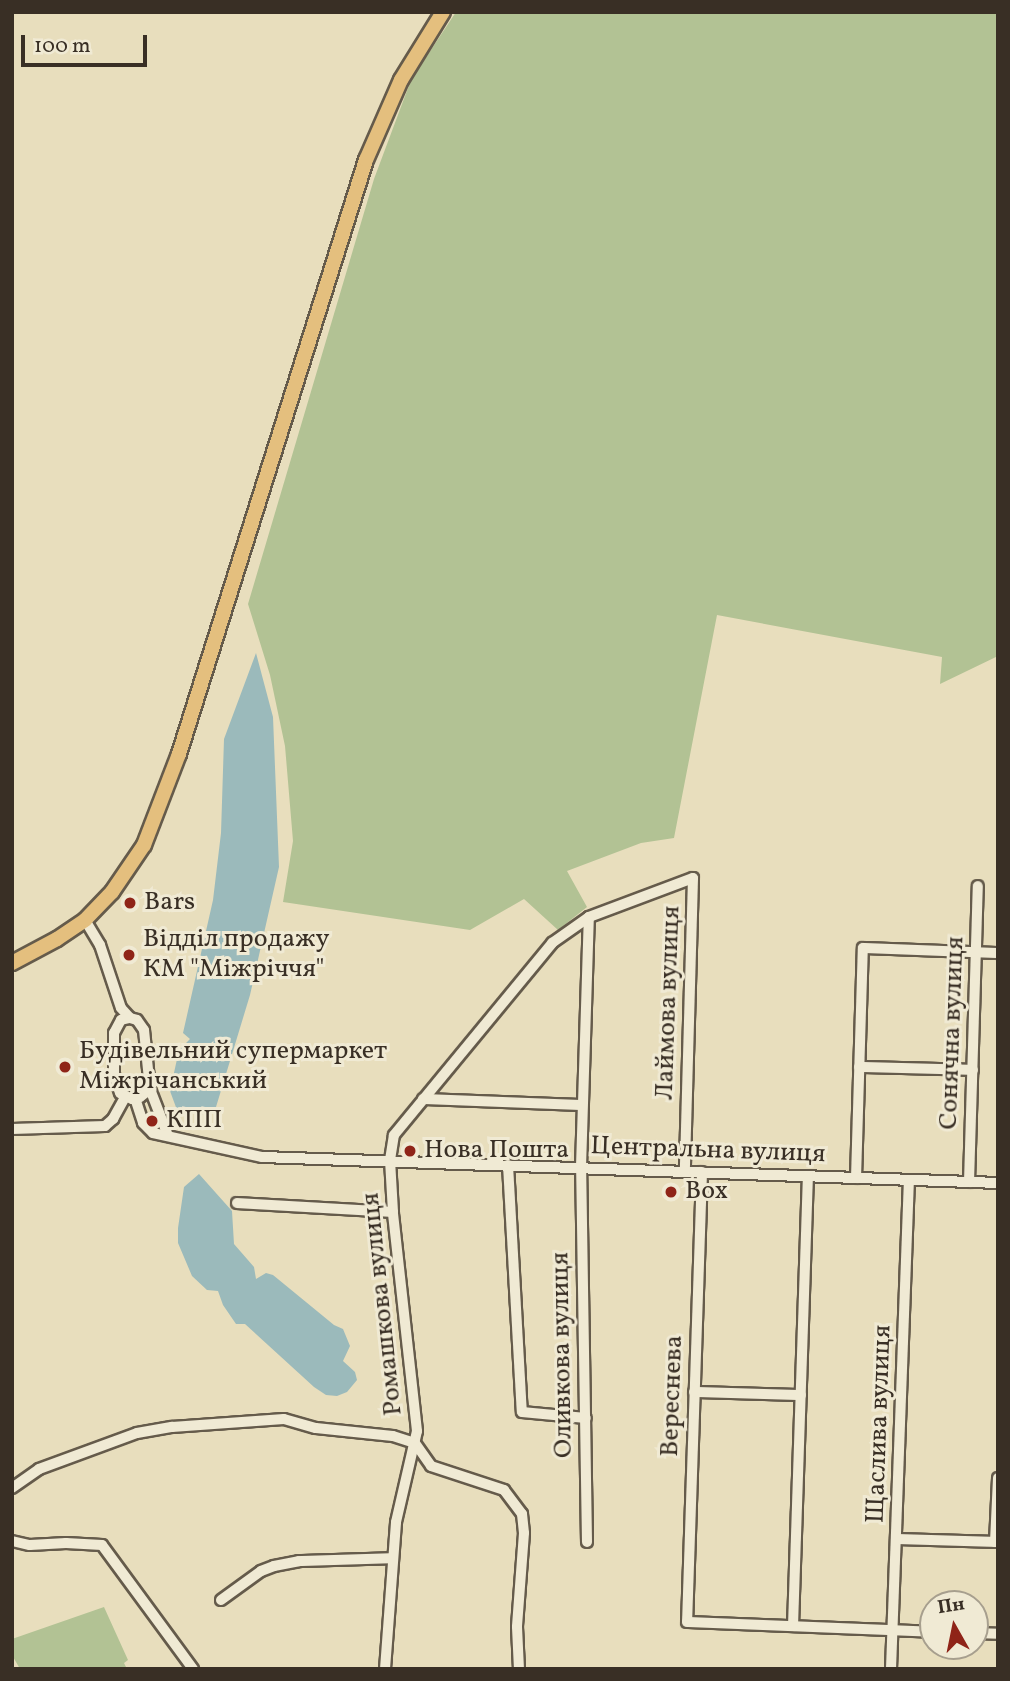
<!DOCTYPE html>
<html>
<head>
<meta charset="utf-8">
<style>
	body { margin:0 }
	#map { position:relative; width:1010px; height:1681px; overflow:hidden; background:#e8debd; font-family:Vollkorn,serif }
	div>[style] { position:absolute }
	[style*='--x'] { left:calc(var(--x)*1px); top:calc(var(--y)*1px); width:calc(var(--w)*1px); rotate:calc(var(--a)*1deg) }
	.green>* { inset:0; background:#b2c294 }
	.water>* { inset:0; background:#9bbabb }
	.roads { filter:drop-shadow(2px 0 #655b4b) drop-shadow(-2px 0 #655b4b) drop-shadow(0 2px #655b4b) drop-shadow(0 -2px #655b4b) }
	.street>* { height:10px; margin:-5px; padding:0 5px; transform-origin:5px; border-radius:5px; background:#f0ead4 }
	.primary>* { height:14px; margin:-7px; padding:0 7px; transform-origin:7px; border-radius:7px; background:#e4bf7e }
	.dots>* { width:19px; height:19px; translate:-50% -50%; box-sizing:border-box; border:4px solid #f0ead4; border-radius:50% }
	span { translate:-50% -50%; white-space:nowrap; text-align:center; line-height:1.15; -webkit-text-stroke:6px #f0ead4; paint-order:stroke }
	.poi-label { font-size:26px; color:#392f25 }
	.left { translate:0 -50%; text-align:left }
	.street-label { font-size:26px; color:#392f25 }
	.frame { position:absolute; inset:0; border:14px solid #392f25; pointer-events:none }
	.north { position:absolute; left:919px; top:1590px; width:70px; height:70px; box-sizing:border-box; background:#f0ead4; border:2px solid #a79f8e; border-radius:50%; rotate:351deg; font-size:19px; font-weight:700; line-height:28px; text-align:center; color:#392f25 }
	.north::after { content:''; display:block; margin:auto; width:24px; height:32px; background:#8f2418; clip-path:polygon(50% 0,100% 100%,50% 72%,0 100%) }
	.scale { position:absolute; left:21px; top:35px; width:126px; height:32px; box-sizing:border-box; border:4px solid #392f25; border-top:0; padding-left:9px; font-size:21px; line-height:24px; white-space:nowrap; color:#392f25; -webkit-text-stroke:5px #f0ead4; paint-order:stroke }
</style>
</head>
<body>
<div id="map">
	<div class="green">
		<div style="clip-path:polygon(456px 12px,998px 12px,998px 656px,940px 684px,942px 657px,717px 615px,674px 838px,641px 843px,567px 871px,587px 907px,558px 930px,524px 899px,470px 930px,283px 902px,293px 841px,285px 746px,270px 675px,248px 604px,374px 179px,411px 80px)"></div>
		<div style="clip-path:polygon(104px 1607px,128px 1660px,124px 1663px,127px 1669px,20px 1669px,12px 1655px,12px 1639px)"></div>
	</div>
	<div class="water">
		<div style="clip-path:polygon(256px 653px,273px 717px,279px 867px,250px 995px,216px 1107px,201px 1115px,177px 1110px,170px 1091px,179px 1050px,190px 1039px,183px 1033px,213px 900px,221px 833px,224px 739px)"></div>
		<div style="clip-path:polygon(199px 1174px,232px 1211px,234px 1244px,254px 1267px,256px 1279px,266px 1273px,273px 1275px,334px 1325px,343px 1329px,350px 1346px,343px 1361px,355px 1372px,357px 1380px,347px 1392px,337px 1396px,326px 1395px,314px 1387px,245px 1324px,236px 1324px,223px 1305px,218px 1291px,207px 1290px,192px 1276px,178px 1243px,178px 1228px,184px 1187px)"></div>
	</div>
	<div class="roads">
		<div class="street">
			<div style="--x:85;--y:920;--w:29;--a:59"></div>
			<div style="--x:100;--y:945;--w:66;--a:71.6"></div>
			<div style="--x:121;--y:1008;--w:13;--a:48"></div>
			<div style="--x:130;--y:1018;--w:7;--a:16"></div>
			<div style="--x:137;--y:1020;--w:12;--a:55"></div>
			<div style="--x:144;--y:1030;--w:59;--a:84.2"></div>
			<div style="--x:150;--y:1089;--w:13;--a:141"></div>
			<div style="--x:140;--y:1097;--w:8;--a:166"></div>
			<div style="--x:132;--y:1099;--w:13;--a:-153"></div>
			<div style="--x:120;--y:1093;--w:20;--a:-108"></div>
			<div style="--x:114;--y:1074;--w:41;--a:-90"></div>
			<div style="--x:114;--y:1033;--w:15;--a:-62"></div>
			<div style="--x:121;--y:1020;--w:9;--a:-13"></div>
			<div style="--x:859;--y:1067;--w:114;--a:1.5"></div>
			<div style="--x:150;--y:1089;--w:47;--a:68.9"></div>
			<div style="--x:135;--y:1098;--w:26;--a:72"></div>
			<div style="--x:143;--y:1123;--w:14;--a:45"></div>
			<div style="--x:153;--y:1133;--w:112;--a:12.4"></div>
			<div style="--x:262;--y:1157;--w:736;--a:2.02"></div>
			<div style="--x:423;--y:1099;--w:159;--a:2.2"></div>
			<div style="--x:12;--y:1129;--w:93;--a:-1.8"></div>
			<div style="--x:105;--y:1126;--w:11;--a:-41"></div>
			<div style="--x:113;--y:1119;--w:25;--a:-61"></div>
			<div style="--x:508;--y:1165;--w:247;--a:86.8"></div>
			<div style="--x:522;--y:1412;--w:64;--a:5.4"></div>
			<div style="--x:702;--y:1172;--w:450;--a:91.9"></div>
			<div style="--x:687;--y:1622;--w:246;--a:2.3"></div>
			<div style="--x:856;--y:1178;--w:230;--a:-88.3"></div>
			<div style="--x:863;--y:948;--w:135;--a:2.1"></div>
			<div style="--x:969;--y:1182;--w:296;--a:-88.3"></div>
			<div style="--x:237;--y:1203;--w:156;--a:3.3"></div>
			<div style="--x:694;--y:1392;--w:107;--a:1.6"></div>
			<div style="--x:415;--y:1443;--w:28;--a:55"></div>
			<div style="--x:431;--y:1466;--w:77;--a:18.2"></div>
			<div style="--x:504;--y:1490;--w:30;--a:53"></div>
			<div style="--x:522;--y:1514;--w:19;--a:84"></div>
			<div style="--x:524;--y:1533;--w:94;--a:94.3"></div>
			<div style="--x:517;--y:1627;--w:42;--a:87.3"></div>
			<div style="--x:12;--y:1488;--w:33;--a:-35"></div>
			<div style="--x:39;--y:1469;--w:104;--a:-20.2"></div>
			<div style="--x:137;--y:1433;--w:36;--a:-10"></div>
			<div style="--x:172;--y:1427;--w:112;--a:-4.1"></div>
			<div style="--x:284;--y:1419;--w:33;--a:16"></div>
			<div style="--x:316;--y:1428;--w:77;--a:5.9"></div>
			<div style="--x:393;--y:1436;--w:22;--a:18"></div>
			<div style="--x:897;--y:1539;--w:101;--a:1.7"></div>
			<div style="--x:12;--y:1541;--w:18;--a:13"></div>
			<div style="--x:30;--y:1545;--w:36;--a:-3"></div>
			<div style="--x:66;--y:1543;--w:36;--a:3"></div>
			<div style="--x:102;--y:1545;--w:154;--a:53.7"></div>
			<div style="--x:587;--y:1542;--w:375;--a:-90.9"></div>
			<div style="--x:581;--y:1167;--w:250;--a:-88.2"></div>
			<div style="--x:995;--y:1542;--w:64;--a:-87.3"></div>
			<div style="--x:221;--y:1600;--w:49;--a:-35.9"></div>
			<div style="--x:261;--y:1571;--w:14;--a:-21"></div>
			<div style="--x:274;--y:1566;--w:25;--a:-11"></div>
			<div style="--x:299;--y:1561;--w:94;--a:-1.8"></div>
			<div style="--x:793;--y:1626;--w:450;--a:-88.1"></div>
			<div style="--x:975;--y:1633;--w:23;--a:2"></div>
			<div style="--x:385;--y:1669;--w:147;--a:-85.7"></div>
			<div style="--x:396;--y:1522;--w:93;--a:-77"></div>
			<div style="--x:417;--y:1431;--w:220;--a:-96.3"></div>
			<div style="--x:393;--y:1212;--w:52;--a:-93.3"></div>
			<div style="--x:390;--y:1160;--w:25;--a:-81"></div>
			<div style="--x:394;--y:1135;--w:249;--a:-50.5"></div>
			<div style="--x:552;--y:943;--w:45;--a:-35.1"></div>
			<div style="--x:589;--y:917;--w:111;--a:-20.6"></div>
			<div style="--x:693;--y:878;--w:294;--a:91.6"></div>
			<div style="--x:891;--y:1669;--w:489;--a:-87.9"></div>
		</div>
		<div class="primary">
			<div style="--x:12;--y:963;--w:51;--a:-28.1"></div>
			<div style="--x:57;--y:939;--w:34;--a:-34"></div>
			<div style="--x:85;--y:920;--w:39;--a:-46"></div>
			<div style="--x:112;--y:892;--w:57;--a:-55.8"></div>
			<div style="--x:144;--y:845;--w:97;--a:-69"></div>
			<div style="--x:179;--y:754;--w:623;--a:-72.53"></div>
			<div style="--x:366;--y:160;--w:87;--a:-66.4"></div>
			<div style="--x:401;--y:80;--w:80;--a:-58.3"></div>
		</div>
	</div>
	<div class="dots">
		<div style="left:130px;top:903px;background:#8f2418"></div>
		<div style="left:129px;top:955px;background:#8f2418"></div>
		<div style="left:65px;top:1067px;background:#8f2418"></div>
		<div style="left:152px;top:1121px;background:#8f2418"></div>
		<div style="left:410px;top:1151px;background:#8f2418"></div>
		<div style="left:671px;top:1192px;background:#8f2418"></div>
	</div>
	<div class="poi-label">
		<span class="left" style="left:144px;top:903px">Bars</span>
		<span class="left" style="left:143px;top:955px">Відділ продажу<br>КМ "Міжріччя"</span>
		<span class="left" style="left:79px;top:1067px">Будівельний супермаркет<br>Міжрічанський</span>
		<span class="left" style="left:166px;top:1121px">КПП</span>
		<span class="left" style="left:424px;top:1151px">Нова Пошта</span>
		<span class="left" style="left:685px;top:1192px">Box</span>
	</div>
	<div class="street-label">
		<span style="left:669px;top:1003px;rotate:-88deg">Лаймова вулиця</span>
		<span style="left:953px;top:1033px;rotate:-88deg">Сонячна вулиця</span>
		<span style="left:708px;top:1151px;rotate:2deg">Центральна вулиця</span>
		<span style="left:383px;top:1304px;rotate:-96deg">Ромашкова вулиця</span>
		<span style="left:563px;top:1355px;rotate:-91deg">Оливкова вулиця</span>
		<span style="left:673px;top:1396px;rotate:-88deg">Вереснева</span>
		<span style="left:880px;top:1424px;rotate:-88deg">Щаслива вулиця</span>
	</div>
	<div class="frame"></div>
	<div class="north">Пн</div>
	<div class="scale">100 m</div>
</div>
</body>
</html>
